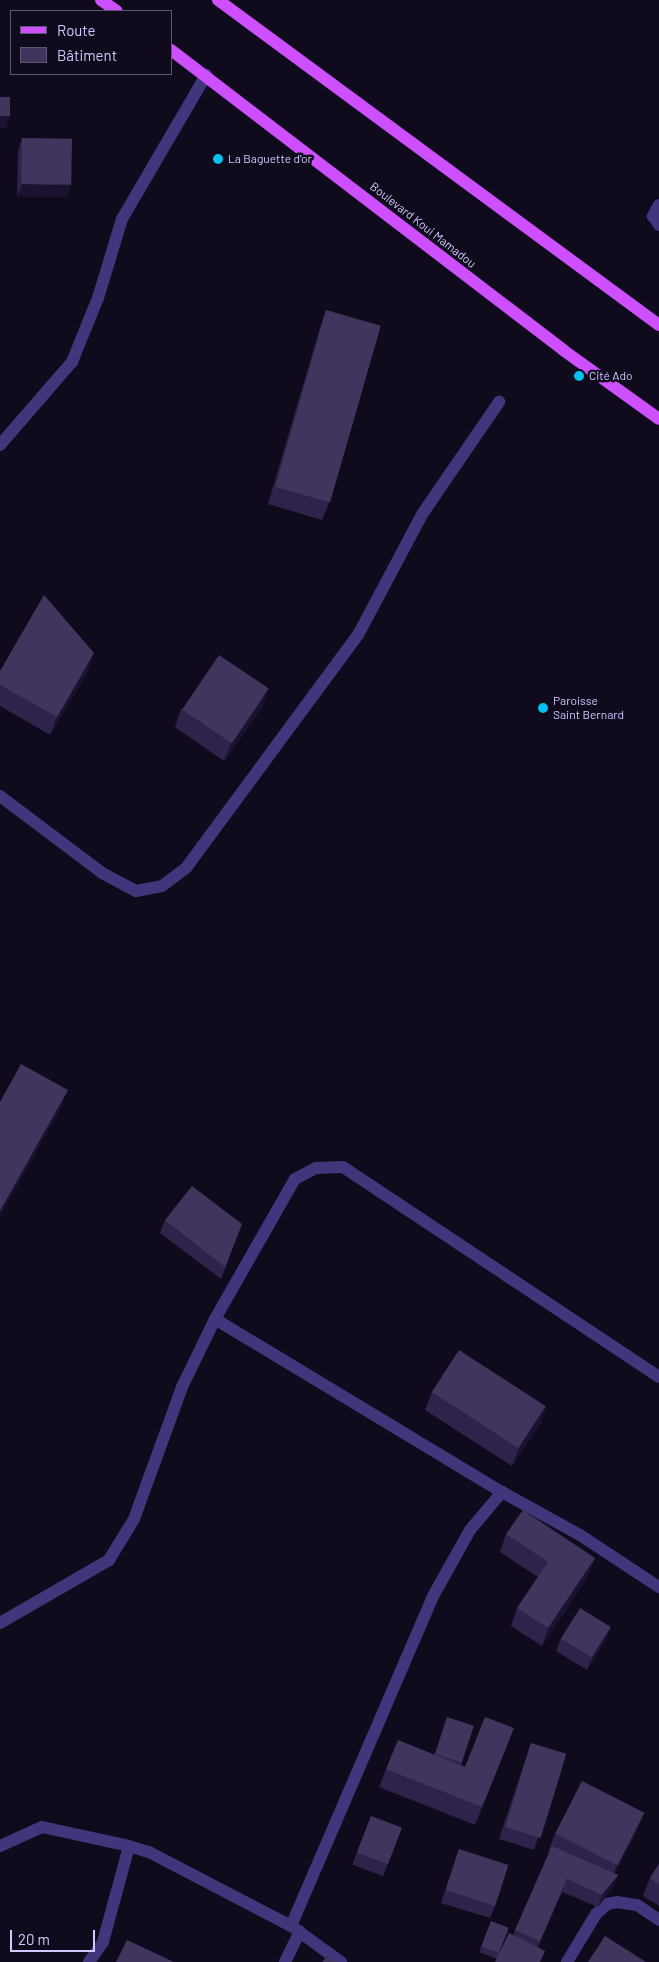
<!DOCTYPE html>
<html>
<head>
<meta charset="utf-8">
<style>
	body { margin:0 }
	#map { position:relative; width:659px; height:1962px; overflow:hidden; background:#100b1c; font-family:Barlow,sans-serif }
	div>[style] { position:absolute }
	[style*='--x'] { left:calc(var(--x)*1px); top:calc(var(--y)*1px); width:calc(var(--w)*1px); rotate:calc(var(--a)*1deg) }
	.minor>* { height:12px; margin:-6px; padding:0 6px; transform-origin:6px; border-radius:6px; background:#3f367b }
	.major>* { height:12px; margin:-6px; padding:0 6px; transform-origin:6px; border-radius:6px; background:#cd4ffe }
	.wall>* { inset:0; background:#2f234b; transform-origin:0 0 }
	.shaded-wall>* { inset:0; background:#1b1230 }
	.building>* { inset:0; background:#41355e; transform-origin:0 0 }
	.dots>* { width:14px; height:14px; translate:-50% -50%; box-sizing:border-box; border:2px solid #100b1c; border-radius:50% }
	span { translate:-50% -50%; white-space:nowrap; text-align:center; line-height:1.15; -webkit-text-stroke:5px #100b1c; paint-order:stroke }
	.poi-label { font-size:12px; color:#d3c7ff }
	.left { translate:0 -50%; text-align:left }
	.street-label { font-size:12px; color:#d3c7ff }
	.legend { position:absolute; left:10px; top:10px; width:162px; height:65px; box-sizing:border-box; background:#100b1c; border:1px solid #5e5677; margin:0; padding:6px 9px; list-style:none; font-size:15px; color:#d3c7ff }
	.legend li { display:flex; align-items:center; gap:10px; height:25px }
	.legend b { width:25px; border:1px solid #5e5677 }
	.scale { position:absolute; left:10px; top:1930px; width:85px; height:22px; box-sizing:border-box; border:2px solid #d3c7ff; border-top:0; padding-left:6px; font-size:15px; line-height:18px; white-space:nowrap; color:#d3c7ff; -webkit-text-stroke:4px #100b1c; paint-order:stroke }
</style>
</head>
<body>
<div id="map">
	<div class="minor">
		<div style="--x:659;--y:205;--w:13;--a:119"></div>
		<div style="--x:653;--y:216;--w:11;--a:56"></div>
		<div style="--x:0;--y:445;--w:110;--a:-49.1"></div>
		<div style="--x:72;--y:362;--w:69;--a:-67.9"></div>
		<div style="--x:98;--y:298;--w:83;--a:-73.1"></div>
		<div style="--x:122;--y:219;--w:167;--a:-59.7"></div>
		<div style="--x:0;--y:796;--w:128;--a:37"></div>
		<div style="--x:102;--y:873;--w:38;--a:28"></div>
		<div style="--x:136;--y:891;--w:26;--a:-11"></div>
		<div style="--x:162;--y:886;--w:30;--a:-37"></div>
		<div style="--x:186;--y:868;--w:290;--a:-53.6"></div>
		<div style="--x:358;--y:635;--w:138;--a:-62"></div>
		<div style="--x:423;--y:513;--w:135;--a:-55.6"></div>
		<div style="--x:215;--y:1319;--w:335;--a:31.1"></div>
		<div style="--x:0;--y:1623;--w:126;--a:-30"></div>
		<div style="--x:109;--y:1560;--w:48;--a:-58.6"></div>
		<div style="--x:134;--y:1519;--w:140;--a:-70"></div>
		<div style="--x:182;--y:1387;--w:76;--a:-64.1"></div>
		<div style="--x:215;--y:1319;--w:161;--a:-60.3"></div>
		<div style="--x:295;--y:1179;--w:24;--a:-28"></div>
		<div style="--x:316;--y:1168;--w:27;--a:-2"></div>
		<div style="--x:343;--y:1167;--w:379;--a:33.6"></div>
		<div style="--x:0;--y:1846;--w:46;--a:-24.3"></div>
		<div style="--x:42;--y:1827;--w:89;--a:12.3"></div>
		<div style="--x:129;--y:1846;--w:21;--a:17"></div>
		<div style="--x:149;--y:1852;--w:160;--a:27.5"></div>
		<div style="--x:89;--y:1962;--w:24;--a:-55"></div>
		<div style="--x:103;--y:1942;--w:99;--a:-74.8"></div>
		<div style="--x:285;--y:1962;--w:34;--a:-64"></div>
		<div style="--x:341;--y:1962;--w:62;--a:-144.2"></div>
		<div style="--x:291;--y:1926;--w:357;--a:-66.7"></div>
		<div style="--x:432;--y:1598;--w:78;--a:-60.8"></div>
		<div style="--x:470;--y:1530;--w:50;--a:-49.9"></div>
		<div style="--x:502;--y:1492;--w:89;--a:28.9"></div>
		<div style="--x:580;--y:1535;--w:95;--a:33.4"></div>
		<div style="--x:567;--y:1962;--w:56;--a:-58.9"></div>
		<div style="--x:596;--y:1914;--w:15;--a:-42"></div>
		<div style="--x:607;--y:1904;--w:10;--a:-11"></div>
		<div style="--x:617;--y:1902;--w:20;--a:9"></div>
		<div style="--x:637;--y:1905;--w:27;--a:34"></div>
	</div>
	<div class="major">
		<div style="--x:101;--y:0;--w:19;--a:35"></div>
		<div style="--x:218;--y:0;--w:548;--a:36.39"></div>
		<div style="--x:171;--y:50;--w:494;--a:37.4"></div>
		<div style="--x:563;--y:350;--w:118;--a:35.7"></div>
	</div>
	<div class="wall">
		<div style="clip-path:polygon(22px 138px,67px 197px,17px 197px,18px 151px)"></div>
		<div style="clip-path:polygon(326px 310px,329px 503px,322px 520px,268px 504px,320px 328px)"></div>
		<div style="clip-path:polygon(0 671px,88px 671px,50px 735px,0 706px)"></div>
		<div style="clip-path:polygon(262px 707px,224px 761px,175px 727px,181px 709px)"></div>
		<div style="clip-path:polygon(165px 1220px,242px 1224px,221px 1279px,160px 1233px)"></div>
		<div style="clip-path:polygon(432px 1392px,546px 1406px,540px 1424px,512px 1466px,425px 1410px)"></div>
		<div style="clip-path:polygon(506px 1534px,595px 1558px,588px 1576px,542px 1646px,511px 1626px,517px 1608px,538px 1577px,500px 1552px)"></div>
		<div style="clip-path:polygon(611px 1627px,606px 1640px,587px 1670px,556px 1651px,561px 1638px)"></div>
		<div style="clip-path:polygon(474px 1726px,461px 1765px,465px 1767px,507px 1746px,475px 1825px,379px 1787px,386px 1769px,434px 1754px)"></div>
		<div style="clip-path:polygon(531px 1743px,538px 1838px,534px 1850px,499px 1839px)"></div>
		<div style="left:371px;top:1816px;width:33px;height:52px;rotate:21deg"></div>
		<div style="clip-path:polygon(637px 1831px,615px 1873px,618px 1875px,613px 1887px,598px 1907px,562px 1892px,538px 1947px,497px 1959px,479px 1952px,491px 1921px,500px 1953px,513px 1935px,549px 1853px,548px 1852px,555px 1834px)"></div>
		<div style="clip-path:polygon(459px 1849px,495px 1906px,490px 1918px,441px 1903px)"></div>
		<div style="clip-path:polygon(659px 1864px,659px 1906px,643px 1896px,650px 1878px)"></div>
	</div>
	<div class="shaded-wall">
		<div style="clip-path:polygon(11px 115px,6px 128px,0 128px,0 116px)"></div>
		<div style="clip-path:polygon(22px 184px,71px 185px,67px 197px,17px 197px)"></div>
		<div style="clip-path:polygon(94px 653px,88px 671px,50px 735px,57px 717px)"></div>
		<div style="clip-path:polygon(269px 689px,262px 707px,224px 761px,231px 743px)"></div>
		<div style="clip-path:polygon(68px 1090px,61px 1108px,0 1217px,0 1211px)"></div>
		<div style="clip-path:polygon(546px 1406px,540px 1424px,512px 1466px,519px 1448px)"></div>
		<div style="clip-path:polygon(595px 1558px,588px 1576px,542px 1646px,548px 1628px)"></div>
		<div style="clip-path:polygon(611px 1627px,606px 1640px,587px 1670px,592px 1658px)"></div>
		<div style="clip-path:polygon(514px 1728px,507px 1746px,475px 1825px,482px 1807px)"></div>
		<div style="clip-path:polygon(644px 1813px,637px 1831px,610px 1884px,616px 1867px)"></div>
		<div style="clip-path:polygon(618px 1875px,613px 1887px,598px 1907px,602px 1895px)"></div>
		<div style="clip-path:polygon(567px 1879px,562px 1892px,535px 1954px,540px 1941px)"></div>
	</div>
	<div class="building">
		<div style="left:0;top:97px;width:10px;height:19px"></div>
		<div style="left:22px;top:138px;width:50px;height:46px;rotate:1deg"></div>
		<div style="left:326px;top:310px;width:57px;height:184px;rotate:16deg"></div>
		<div style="clip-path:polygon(44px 595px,94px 653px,57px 717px,0 685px,0 671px)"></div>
		<div style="left:219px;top:655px;width:60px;height:66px;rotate:34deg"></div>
		<div style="clip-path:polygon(21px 1064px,68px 1090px,0 1211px,0 1102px)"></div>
		<div style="clip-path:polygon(192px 1186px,242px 1224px,225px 1267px,165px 1220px)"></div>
		<div style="left:459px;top:1350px;width:103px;height:50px;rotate:33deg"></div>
		<div style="clip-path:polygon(523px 1510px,595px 1558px,548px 1628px,517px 1608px,548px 1562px,506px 1534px)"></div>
		<div style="left:580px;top:1608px;width:36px;height:36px;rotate:32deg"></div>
		<div style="left:447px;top:1717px;width:28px;height:39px;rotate:18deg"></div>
		<div style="clip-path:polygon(485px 1717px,514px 1728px,482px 1807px,386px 1769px,398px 1740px,465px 1767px)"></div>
		<div style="left:531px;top:1743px;width:37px;height:88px;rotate:17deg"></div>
		<div style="left:582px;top:1781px;width:70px;height:59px;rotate:27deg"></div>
		<div style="left:371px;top:1816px;width:33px;height:39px;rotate:21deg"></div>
		<div style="clip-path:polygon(552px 1846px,618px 1875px,602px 1895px,567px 1879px,540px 1941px,515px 1930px)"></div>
		<div style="left:459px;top:1849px;width:52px;height:43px;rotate:18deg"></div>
		<div style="clip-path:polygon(659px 1864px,659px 1884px,650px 1878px)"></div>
		<div style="left:491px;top:1921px;width:19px;height:27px;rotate:21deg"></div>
		<div style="clip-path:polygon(509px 1933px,545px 1951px,540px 1962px,495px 1962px)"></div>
		<div style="clip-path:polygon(605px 1936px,646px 1962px,588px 1962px)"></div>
		<div style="clip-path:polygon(127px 1940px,174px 1962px,116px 1962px)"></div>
		<div style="clip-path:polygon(327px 1956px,336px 1962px,322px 1962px)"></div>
	</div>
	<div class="dots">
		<div style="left:218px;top:159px;background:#01c2f0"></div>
		<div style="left:579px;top:376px;background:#01c2f0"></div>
		<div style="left:543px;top:708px;background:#01c2f0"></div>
	</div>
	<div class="poi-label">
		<span class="left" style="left:228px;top:159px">La Baguette d'or</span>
		<span class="left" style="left:589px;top:376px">Cité Ado</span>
		<span class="left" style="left:553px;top:708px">Paroisse<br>Saint Bernard</span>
	</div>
	<div class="street-label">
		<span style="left:423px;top:225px;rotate:38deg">Boulevard Koui Mamadou</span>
	</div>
	<ul class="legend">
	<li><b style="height:6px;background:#cd4ffe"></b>Route</li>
	<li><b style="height:14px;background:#41355e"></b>Bâtiment</li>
	</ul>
	<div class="scale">20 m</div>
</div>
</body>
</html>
